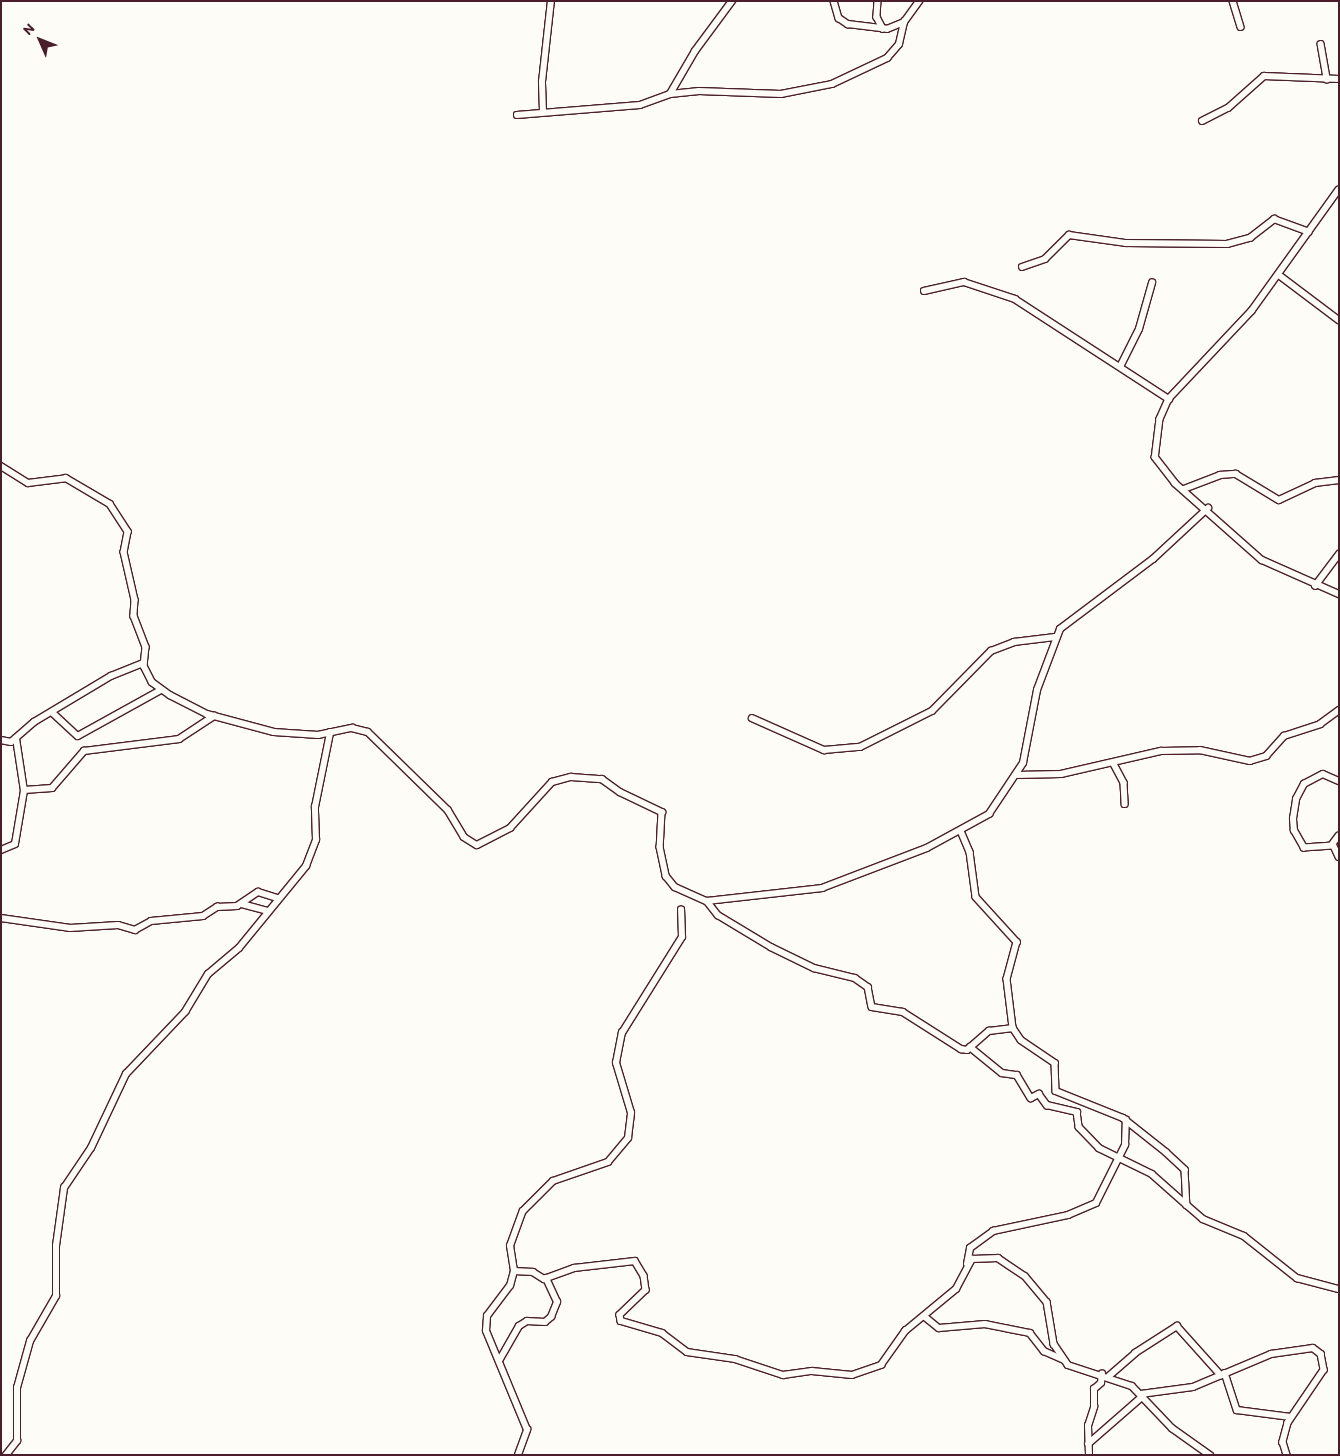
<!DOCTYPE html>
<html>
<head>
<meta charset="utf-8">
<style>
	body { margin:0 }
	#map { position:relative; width:1340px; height:1456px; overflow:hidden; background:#fdfcf7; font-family:Itim,sans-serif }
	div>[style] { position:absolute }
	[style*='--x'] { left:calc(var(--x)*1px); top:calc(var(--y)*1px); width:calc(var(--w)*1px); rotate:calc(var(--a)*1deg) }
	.roads { filter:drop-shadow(1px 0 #4a1f2b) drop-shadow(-1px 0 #4a1f2b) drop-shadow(0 1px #4a1f2b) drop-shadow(0 -1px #4a1f2b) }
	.minor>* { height:5.5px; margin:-2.75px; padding:0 2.75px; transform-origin:2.75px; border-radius:2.75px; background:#fdfcf7 }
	span { translate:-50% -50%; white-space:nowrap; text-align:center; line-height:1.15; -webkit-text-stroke:4.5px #fdfcf7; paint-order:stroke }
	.frame { position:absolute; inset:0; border:2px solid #4a1f2b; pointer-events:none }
	.north { position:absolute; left:15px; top:15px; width:50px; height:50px; -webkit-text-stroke:4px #fdfcf7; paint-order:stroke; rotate:314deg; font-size:14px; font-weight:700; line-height:20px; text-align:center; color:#4a1f2b }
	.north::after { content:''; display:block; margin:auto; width:18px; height:22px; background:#4a1f2b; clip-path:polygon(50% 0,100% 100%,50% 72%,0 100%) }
</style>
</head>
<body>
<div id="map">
	<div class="roads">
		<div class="minor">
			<div style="--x:834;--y:1;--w:18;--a:74"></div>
			<div style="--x:839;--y:18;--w:11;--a:34"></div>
			<div style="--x:848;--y:24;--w:39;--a:7"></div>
			<div style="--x:887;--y:29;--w:18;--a:-22"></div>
			<div style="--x:904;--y:22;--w:26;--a:-54"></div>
			<div style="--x:878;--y:1;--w:16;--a:94"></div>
			<div style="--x:877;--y:17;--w:13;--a:63"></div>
			<div style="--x:1233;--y:1;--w:27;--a:73"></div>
			<div style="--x:1321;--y:44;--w:36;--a:80"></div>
			<div style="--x:670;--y:94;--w:29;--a:-6"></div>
			<div style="--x:699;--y:91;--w:82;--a:2.1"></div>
			<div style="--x:781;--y:94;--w:52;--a:-11.1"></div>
			<div style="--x:832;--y:84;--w:61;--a:-25.3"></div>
			<div style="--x:887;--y:58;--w:18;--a:-49"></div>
			<div style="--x:899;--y:44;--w:23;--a:-77"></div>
			<div style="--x:543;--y:112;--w:30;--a:-92"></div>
			<div style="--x:542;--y:82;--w:81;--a:-83.7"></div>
			<div style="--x:517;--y:115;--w:123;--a:-4.6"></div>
			<div style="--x:640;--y:105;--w:32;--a:-20"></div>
			<div style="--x:670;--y:94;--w:50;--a:-59.8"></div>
			<div style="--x:695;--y:51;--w:62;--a:-53.5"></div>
			<div style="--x:1202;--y:121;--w:29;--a:-27"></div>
			<div style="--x:1228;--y:108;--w:48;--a:-41.6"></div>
			<div style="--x:1264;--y:76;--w:75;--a:2.3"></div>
			<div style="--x:1339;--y:190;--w:149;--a:125.7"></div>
			<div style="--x:1252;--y:311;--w:121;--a:133.3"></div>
			<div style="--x:1169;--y:399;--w:22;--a:114"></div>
			<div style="--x:1160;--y:419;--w:38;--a:97"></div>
			<div style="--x:1155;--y:457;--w:33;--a:52"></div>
			<div style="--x:1175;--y:483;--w:116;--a:41.5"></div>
			<div style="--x:1262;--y:560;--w:84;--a:23.8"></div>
			<div style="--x:1022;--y:267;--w:24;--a:-19"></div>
			<div style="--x:1045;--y:259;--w:34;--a:-45"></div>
			<div style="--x:1069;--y:235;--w:58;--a:8"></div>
			<div style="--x:1126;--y:243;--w:101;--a:0.6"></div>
			<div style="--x:1227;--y:244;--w:24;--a:-15"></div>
			<div style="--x:1250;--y:238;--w:31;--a:-38"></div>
			<div style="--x:1274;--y:219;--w:37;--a:20"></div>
			<div style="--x:1279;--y:275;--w:75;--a:36.9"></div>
			<div style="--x:924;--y:291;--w:41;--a:-12.7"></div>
			<div style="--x:964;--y:282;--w:54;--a:18.4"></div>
			<div style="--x:1015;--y:299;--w:184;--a:33"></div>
			<div style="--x:1120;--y:367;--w:42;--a:-63.4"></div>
			<div style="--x:1139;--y:329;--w:48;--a:-74.2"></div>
			<div style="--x:1;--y:466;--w:32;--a:32"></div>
			<div style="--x:28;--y:483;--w:38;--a:-7"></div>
			<div style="--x:66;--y:478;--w:51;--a:30.6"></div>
			<div style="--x:110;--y:504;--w:33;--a:57"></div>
			<div style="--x:128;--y:532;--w:20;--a:101"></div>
			<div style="--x:124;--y:552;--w:49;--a:77.1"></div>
			<div style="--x:135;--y:600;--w:16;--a:94"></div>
			<div style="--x:134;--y:616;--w:33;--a:69"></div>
			<div style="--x:146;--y:647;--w:19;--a:96"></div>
			<div style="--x:144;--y:666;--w:18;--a:63"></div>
			<div style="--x:152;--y:682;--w:22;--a:36"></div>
			<div style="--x:170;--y:695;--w:42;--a:27.2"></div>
			<div style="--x:207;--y:714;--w:69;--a:15"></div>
			<div style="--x:274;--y:732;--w:44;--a:3.9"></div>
			<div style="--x:318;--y:735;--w:35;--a:-12"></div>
			<div style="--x:352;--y:728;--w:16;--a:14"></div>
			<div style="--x:368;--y:732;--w:112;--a:44.3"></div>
			<div style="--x:448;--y:810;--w:31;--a:59"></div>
			<div style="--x:464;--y:837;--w:15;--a:32"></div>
			<div style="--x:477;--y:845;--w:37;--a:-27"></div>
			<div style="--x:510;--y:828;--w:62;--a:-47.6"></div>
			<div style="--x:552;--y:782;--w:20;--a:-15"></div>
			<div style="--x:571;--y:777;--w:31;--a:4"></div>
			<div style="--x:602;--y:779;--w:22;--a:36"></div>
			<div style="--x:620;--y:792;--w:47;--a:25.5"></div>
			<div style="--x:662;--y:812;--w:35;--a:93"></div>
			<div style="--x:660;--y:847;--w:30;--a:78"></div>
			<div style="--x:666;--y:876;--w:14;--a:51"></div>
			<div style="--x:675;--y:887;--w:35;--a:24"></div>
			<div style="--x:707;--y:901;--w:116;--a:-6.4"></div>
			<div style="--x:822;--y:888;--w:112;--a:-20.9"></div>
			<div style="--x:927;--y:848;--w:71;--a:-28.7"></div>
			<div style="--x:989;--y:814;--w:61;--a:-56.3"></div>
			<div style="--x:1023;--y:763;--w:74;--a:-79.1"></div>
			<div style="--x:1037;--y:690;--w:65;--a:-69.3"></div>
			<div style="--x:1060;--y:629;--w:116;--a:-37"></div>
			<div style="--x:1153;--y:559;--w:75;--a:-42.8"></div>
			<div style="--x:1184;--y:489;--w:39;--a:-21"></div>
			<div style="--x:1220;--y:475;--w:16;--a:-4"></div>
			<div style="--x:1236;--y:474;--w:50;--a:31.2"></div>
			<div style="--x:1279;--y:500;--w:40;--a:-25"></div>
			<div style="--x:1315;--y:483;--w:24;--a:-7"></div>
			<div style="--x:1315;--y:586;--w:40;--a:-53"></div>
			<div style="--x:52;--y:712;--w:35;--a:43"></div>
			<div style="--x:78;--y:736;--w:95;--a:-29"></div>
			<div style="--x:752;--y:718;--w:79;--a:24"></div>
			<div style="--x:824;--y:750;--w:36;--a:-5"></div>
			<div style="--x:860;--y:747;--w:80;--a:-26.6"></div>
			<div style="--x:932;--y:711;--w:84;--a:-45.5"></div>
			<div style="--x:991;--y:651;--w:25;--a:-21"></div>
			<div style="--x:1014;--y:642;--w:41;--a:-7"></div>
			<div style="--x:1;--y:740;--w:10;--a:11"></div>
			<div style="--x:11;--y:742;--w:30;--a:-41"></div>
			<div style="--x:34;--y:722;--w:90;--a:-30.9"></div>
			<div style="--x:111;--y:676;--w:35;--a:-22"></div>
			<div style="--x:1114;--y:764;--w:21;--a:62"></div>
			<div style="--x:1124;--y:783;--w:21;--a:87"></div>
			<div style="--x:1016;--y:775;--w:45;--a:-1.3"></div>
			<div style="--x:1061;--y:774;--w:103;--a:-13"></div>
			<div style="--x:1161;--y:751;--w:39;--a:-1"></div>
			<div style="--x:1200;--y:750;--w:51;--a:12.4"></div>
			<div style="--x:1250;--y:761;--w:17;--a:-17"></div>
			<div style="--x:1266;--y:756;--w:27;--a:-48"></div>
			<div style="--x:1284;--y:736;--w:38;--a:-18"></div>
			<div style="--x:1320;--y:724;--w:24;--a:-36"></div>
			<div style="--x:24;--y:790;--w:28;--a:-4"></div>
			<div style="--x:52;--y:788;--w:49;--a:-49.1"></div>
			<div style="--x:84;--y:751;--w:96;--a:-7.2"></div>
			<div style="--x:179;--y:739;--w:42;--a:-33.3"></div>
			<div style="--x:961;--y:831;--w:23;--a:67"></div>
			<div style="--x:970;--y:852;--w:45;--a:82.4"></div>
			<div style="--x:976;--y:897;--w:61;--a:47.7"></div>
			<div style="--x:1017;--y:942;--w:38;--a:105"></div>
			<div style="--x:1007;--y:979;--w:49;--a:83"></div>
			<div style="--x:1013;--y:1028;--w:14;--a:56"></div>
			<div style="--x:1021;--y:1040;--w:41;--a:34.1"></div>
			<div style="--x:1055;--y:1063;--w:28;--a:88"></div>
			<div style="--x:1056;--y:1091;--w:72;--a:21.9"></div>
			<div style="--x:1123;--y:1118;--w:55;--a:38.3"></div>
			<div style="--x:1166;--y:1152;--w:26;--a:43"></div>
			<div style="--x:1185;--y:1170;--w:35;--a:87"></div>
			<div style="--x:1187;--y:1205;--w:21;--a:41"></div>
			<div style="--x:1203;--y:1219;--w:44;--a:22.5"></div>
			<div style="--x:1244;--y:1236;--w:68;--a:38.4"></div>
			<div style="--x:1297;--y:1278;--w:43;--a:14.7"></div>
			<div style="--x:1339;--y:836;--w:10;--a:127"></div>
			<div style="--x:1333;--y:844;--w:14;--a:65"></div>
			<div style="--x:1333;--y:846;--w:29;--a:176"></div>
			<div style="--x:1304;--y:848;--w:20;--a:-120"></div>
			<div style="--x:1294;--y:831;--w:12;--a:-95"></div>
			<div style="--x:1293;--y:819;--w:20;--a:-81"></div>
			<div style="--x:1296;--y:799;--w:17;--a:-62"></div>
			<div style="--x:1304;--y:784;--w:21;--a:-28"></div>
			<div style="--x:1323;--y:774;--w:17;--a:24"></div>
			<div style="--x:1;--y:850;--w:15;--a:-23"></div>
			<div style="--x:15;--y:844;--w:54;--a:-80.4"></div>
			<div style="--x:24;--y:791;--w:53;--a:-98.7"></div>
			<div style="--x:707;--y:901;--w:18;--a:52"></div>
			<div style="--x:718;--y:915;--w:62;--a:31.1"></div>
			<div style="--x:771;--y:947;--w:48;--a:26"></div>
			<div style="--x:814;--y:968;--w:42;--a:13.7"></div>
			<div style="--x:855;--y:978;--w:16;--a:35"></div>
			<div style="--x:868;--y:987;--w:20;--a:79"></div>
			<div style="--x:872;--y:1007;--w:31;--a:9"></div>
			<div style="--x:903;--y:1012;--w:69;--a:32.5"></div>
			<div style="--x:961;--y:1049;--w:6;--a:9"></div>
			<div style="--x:967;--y:1050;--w:29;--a:-41"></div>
			<div style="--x:989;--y:1031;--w:24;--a:-7"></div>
			<div style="--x:242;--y:904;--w:27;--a:15"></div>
			<div style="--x:1;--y:918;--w:70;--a:8.2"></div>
			<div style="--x:70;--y:928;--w:48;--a:-3.6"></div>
			<div style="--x:118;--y:925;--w:18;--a:16"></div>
			<div style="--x:135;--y:930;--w:18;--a:-29"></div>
			<div style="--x:151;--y:921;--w:52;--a:-5.5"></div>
			<div style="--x:203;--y:916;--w:17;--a:-33"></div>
			<div style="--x:217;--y:907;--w:20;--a:-3"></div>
			<div style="--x:237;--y:906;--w:25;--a:-34"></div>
			<div style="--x:258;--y:892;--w:21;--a:17"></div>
			<div style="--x:970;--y:1047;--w:41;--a:39.1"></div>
			<div style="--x:1002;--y:1073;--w:15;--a:8"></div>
			<div style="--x:1017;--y:1075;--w:27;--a:59"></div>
			<div style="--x:1031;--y:1098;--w:9;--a:-27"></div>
			<div style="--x:1039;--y:1094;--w:14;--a:54"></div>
			<div style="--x:1047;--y:1105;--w:31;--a:13"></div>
			<div style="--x:1077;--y:1112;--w:15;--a:82"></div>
			<div style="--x:1079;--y:1127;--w:29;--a:46"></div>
			<div style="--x:1099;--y:1148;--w:59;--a:26.1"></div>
			<div style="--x:1152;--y:1174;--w:47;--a:41.5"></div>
			<div style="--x:967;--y:1264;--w:16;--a:-79"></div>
			<div style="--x:970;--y:1248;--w:29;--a:-36"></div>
			<div style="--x:993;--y:1231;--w:77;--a:-12"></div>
			<div style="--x:1068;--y:1215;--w:30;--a:-23"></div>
			<div style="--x:1096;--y:1203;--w:65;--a:-63.4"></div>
			<div style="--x:1125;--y:1145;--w:25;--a:-88"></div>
			<div style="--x:514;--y:1271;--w:19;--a:3"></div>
			<div style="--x:533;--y:1272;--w:13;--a:32"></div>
			<div style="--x:544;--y:1279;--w:32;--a:-20"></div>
			<div style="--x:574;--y:1268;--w:61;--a:-6.5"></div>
			<div style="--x:635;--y:1261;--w:17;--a:59"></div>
			<div style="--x:644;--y:1276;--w:14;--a:82"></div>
			<div style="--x:646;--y:1290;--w:36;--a:136"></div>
			<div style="--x:620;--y:1315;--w:6;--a:81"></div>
			<div style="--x:621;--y:1321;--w:43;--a:16.3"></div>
			<div style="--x:662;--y:1333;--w:31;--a:37"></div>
			<div style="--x:687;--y:1352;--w:49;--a:8.3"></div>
			<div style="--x:735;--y:1359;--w:51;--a:18.4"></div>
			<div style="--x:783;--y:1375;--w:29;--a:-8"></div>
			<div style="--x:812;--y:1371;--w:40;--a:5.7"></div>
			<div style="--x:852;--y:1375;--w:31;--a:-19"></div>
			<div style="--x:881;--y:1365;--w:42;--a:-54.8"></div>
			<div style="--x:905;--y:1331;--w:66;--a:-39.5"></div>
			<div style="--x:956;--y:1289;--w:34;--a:-62"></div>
			<div style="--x:972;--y:1259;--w:26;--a:-2"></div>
			<div style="--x:998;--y:1258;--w:32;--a:34"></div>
			<div style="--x:1025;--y:1276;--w:34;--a:50"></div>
			<div style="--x:1047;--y:1302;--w:43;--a:80.5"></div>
			<div style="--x:1054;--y:1344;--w:25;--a:56"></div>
			<div style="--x:1068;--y:1365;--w:67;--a:18.2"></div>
			<div style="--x:1132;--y:1386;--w:58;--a:46.4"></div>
			<div style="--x:1172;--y:1428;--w:47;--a:35.4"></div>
			<div style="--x:924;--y:1316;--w:19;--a:39"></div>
			<div style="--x:939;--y:1328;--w:46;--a:-5"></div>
			<div style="--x:985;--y:1324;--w:46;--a:11.3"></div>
			<div style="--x:1030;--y:1333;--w:23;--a:52"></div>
			<div style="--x:1044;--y:1351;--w:22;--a:24"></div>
			<div style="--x:499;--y:1361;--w:40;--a:-60.3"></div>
			<div style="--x:519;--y:1326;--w:9;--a:-32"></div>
			<div style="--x:527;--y:1321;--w:18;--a:3"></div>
			<div style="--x:545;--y:1322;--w:8;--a:-40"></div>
			<div style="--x:551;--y:1317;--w:16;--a:-68"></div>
			<div style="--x:557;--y:1302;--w:26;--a:-115"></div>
			<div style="--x:1225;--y:1373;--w:39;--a:72"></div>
			<div style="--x:1237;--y:1410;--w:54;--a:7.4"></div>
			<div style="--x:1109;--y:1376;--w:35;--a:-41"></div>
			<div style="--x:1135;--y:1353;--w:50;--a:-32.7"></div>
			<div style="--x:1177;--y:1326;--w:66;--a:48.1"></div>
			<div style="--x:1141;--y:1394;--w:52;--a:-7.7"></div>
			<div style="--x:1193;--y:1387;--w:85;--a:-22.9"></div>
			<div style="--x:1271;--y:1354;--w:42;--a:-8.1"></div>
			<div style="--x:1313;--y:1348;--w:10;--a:37"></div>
			<div style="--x:1321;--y:1354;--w:16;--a:79"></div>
			<div style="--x:1324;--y:1370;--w:64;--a:124.2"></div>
			<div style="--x:1288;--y:1423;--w:20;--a:105"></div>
			<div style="--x:1283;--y:1442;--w:14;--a:73"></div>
			<div style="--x:1088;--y:1444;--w:73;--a:-41.1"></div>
			<div style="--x:6;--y:1455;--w:18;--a:-52"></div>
			<div style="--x:17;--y:1441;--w:53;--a:-90"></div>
			<div style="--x:17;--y:1388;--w:49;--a:-74.5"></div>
			<div style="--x:30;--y:1341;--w:52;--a:-60"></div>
			<div style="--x:56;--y:1296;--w:50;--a:-90"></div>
			<div style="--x:56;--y:1246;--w:59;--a:-82.1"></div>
			<div style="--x:64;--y:1188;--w:48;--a:-56"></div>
			<div style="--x:91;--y:1148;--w:82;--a:-64.7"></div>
			<div style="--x:126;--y:1074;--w:86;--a:-46.4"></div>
			<div style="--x:185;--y:1012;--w:44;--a:-58.8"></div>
			<div style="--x:208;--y:974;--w:40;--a:-40"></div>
			<div style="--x:239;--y:948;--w:106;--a:-50.7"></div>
			<div style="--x:306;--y:866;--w:28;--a:-69"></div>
			<div style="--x:316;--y:840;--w:33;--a:-92"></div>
			<div style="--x:315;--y:807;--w:76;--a:-78.5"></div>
			<div style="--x:518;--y:1455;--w:27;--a:-70"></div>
			<div style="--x:527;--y:1430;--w:107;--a:-112.5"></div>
			<div style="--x:486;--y:1331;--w:15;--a:-86"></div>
			<div style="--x:487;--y:1316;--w:38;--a:-53"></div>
			<div style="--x:510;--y:1286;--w:16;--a:-75"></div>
			<div style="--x:514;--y:1271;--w:25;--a:-99"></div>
			<div style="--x:510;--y:1246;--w:37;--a:-70"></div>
			<div style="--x:523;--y:1211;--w:42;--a:-45"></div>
			<div style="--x:553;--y:1181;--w:58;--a:-19.1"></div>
			<div style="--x:608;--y:1162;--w:31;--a:-50"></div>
			<div style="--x:628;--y:1138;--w:25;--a:-83"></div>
			<div style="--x:631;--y:1113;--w:52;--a:-106.7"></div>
			<div style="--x:616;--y:1063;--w:31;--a:-79"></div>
			<div style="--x:622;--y:1033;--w:113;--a:-58"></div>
			<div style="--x:682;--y:937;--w:27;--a:-92"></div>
			<div style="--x:1089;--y:1455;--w:29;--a:-92"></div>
			<div style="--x:1088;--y:1426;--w:20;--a:-72"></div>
			<div style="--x:1094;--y:1407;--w:18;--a:-90"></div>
			<div style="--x:1094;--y:1389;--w:9;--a:-41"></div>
			<div style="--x:1101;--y:1383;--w:9;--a:-84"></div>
		</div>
	</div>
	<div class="frame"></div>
	<div class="north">N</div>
</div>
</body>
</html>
